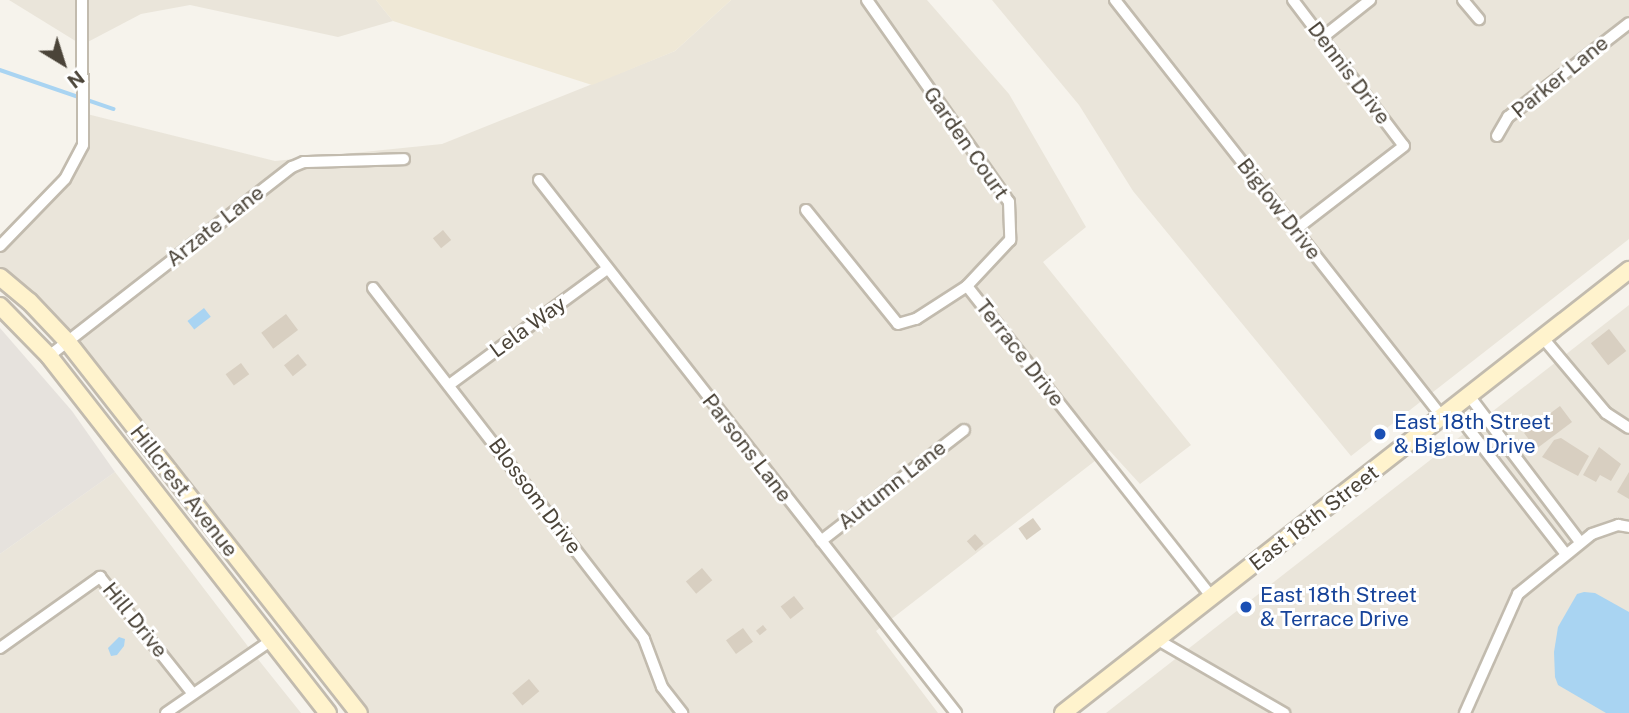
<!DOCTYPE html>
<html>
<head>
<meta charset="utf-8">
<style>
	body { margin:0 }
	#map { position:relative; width:1629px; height:713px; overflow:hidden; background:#f6f3ec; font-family:"Public Sans",sans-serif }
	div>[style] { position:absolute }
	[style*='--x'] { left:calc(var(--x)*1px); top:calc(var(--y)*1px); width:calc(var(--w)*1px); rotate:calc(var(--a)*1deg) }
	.residential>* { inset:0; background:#eae5da }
	.industrial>* { inset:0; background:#e6e2dd }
	.education>* { inset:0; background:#efe8d6 }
	.water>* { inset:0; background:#a9d4f2; transform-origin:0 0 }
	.stream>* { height:3.5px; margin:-1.75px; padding:0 1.75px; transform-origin:1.75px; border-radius:1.75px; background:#a9d4f2 }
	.building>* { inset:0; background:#d8cfc1; transform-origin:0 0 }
	.roads { filter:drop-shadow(2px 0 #c2bbae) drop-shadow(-2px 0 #c2bbae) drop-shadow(0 2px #c2bbae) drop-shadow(0 -2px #c2bbae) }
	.minor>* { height:10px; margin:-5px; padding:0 5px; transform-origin:5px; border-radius:5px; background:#fff }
	.secondary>* { height:16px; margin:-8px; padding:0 8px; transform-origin:8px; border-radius:8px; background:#fff3cd }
	.dots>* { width:19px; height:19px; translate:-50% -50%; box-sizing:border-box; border:4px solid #fff; border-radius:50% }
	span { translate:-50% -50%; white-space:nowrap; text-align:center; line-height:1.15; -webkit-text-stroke:6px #fff; paint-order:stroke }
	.street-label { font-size:21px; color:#4b4439 }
	.transit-label { font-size:21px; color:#164399 }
	.left { translate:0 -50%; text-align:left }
	.north { position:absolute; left:28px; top:28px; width:70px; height:70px; -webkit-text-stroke:5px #fff; paint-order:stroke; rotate:142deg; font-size:19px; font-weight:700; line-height:28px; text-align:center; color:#4b4439 }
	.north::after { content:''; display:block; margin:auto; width:24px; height:32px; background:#4b4439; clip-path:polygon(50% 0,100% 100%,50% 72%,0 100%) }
</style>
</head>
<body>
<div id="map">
	<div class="residential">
		<div style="clip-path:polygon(9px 0,376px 0,393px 21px,338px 37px,190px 5px,141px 14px,82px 45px)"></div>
		<div style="clip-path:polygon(731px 0,927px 0,1009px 94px,1086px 227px,1043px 262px,1191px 445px,1140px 484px,1109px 450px,876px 631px,938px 713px,365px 713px,0 272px,0 246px,55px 189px,83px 145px,83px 113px,275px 161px,442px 144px,675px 51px)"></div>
		<div style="clip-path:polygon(992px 0,1629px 0,1629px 239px,1351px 456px,1133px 191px,1079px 105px)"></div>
		<div style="clip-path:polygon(1629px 305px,1629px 713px,1106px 713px)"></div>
		<div style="clip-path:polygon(115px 472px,253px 653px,301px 713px,0 713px,0 554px)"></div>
	</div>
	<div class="industrial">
		<div style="clip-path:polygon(0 328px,72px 411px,115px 472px,0 554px)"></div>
	</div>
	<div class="education">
		<div style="clip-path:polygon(376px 0,731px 0,675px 51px,592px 85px,393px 21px)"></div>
	</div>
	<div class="water">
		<div style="left:204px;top:308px;width:11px;height:21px;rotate:52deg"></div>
		<div style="clip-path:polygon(1584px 592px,1595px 593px,1629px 612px,1629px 713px,1606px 713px,1558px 685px,1555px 677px,1554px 652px,1558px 627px,1577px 594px)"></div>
		<div style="clip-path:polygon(119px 637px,125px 639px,124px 646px,117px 655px,111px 656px,108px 648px)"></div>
	</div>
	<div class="stream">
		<div style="--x:0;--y:70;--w:120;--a:18.9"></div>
	</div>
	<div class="building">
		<div style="left:443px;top:230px;width:13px;height:13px;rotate:51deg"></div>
		<div style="left:286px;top:314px;width:20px;height:31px;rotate:53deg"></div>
		<div style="left:1609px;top:329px;width:28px;height:23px;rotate:52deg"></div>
		<div style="left:298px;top:354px;width:14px;height:18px;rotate:51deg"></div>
		<div style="left:241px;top:363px;width:14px;height:19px;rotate:54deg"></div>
		<div style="left:1560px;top:406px;width:20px;height:45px;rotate:53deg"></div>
		<div style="clip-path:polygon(1561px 438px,1589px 456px,1578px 476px,1542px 457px,1554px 440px)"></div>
		<div style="clip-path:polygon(1599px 447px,1621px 464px,1611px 481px,1600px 475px,1596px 482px,1583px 475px)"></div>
		<div style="clip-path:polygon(1629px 472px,1629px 499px,1617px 492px)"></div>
		<div style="left:1033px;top:518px;width:14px;height:18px;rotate:54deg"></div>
		<div style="left:975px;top:534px;width:13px;height:11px;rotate:48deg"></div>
		<div style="left:702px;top:568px;width:16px;height:21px;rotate:50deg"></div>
		<div style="left:794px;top:596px;width:16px;height:17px;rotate:52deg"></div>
		<div style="left:763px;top:625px;width:6px;height:9px;rotate:51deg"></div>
		<div style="left:743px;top:628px;width:17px;height:21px;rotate:54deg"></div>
		<div style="left:529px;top:679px;width:16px;height:22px;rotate:50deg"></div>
	</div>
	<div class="roads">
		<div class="minor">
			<div style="--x:867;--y:0;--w:247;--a:54.9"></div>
			<div style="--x:1009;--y:202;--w:38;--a:88"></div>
			<div style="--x:1010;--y:240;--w:63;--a:133.1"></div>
			<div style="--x:1115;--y:0;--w:531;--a:51.88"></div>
			<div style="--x:1293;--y:0;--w:183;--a:52.8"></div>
			<div style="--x:1404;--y:146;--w:138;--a:142.4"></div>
			<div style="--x:1463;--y:0;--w:25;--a:50"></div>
			<div style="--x:1323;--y:37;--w:60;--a:-38.2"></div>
			<div style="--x:1497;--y:136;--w:22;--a:-60"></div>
			<div style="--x:1508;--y:117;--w:153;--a:-37.8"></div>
			<div style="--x:539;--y:180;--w:677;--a:51.96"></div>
			<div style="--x:806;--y:210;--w:146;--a:51.1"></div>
			<div style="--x:898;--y:324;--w:19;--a:-16"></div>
			<div style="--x:916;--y:319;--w:61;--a:-32.9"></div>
			<div style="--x:967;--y:286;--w:396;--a:51.8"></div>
			<div style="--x:0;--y:246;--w:93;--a:-45.9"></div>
			<div style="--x:65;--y:179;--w:38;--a:-62"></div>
			<div style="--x:83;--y:145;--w:145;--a:-90.4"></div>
			<div style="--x:373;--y:288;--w:443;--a:52.3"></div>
			<div style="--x:644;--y:639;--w:51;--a:69.4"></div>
			<div style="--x:662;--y:687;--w:33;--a:52"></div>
			<div style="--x:1543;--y:338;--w:98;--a:50"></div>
			<div style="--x:1606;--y:413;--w:27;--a:33"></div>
			<div style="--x:49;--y:356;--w:308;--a:-37.9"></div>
			<div style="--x:292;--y:167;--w:13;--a:-23"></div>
			<div style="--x:304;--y:162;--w:100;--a:-1.7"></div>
			<div style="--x:449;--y:385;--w:197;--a:-36.3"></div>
			<div style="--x:1470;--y:397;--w:182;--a:52.8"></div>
			<div style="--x:1454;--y:410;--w:181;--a:52.2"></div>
			<div style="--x:821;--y:541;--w:181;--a:-37.8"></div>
			<div style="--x:1158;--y:640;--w:146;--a:30.1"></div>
			<div style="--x:0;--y:648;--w:123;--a:-35.4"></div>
			<div style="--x:100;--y:577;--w:149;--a:51.5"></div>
			<div style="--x:166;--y:713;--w:129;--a:-34.6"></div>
			<div style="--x:1465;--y:713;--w:130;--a:-66"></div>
			<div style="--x:1518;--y:594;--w:95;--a:-39"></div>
			<div style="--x:1592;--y:534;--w:28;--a:-19"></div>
			<div style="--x:1618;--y:525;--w:11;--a:10"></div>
		</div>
		<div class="secondary">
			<div style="--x:0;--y:277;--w:38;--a:40"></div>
			<div style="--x:29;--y:301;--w:55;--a:46.5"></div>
			<div style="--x:67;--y:341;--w:473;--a:51.9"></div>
			<div style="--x:0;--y:306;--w:70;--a:45.6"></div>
			<div style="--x:49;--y:356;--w:453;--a:52"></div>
			<div style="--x:1063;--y:713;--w:719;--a:-38.05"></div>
		</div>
	</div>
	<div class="dots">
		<div style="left:1380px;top:434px;background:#1a4fb4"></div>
		<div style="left:1246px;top:607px;background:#1a4fb4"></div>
	</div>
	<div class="street-label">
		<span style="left:1349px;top:73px;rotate:53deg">Dennis Drive</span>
		<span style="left:1560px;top:77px;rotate:-39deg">Parker Lane</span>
		<span style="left:966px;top:143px;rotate:55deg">Garden Court</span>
		<span style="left:1279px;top:209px;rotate:52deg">Biglow Drive</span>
		<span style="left:215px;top:226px;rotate:-38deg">Arzate Lane</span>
		<span style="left:528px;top:327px;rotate:-36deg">Lela Way</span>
		<span style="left:1020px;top:353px;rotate:52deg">Terrace Drive</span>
		<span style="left:747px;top:448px;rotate:52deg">Parsons Lane</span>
		<span style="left:892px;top:485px;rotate:-38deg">Autumn Lane</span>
		<span style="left:184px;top:491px;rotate:52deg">Hillcrest Avenue</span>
		<span style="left:535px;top:496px;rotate:53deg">Blossom Drive</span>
		<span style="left:1314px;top:518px;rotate:-38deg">East 18th Street</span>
		<span style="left:135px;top:620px;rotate:51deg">Hill Drive</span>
	</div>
	<div class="transit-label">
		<span class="left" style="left:1394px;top:434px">East 18th Street<br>&amp; Biglow Drive</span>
		<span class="left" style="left:1260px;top:607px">East 18th Street<br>&amp; Terrace Drive</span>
	</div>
	<div class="north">N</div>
</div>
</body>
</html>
